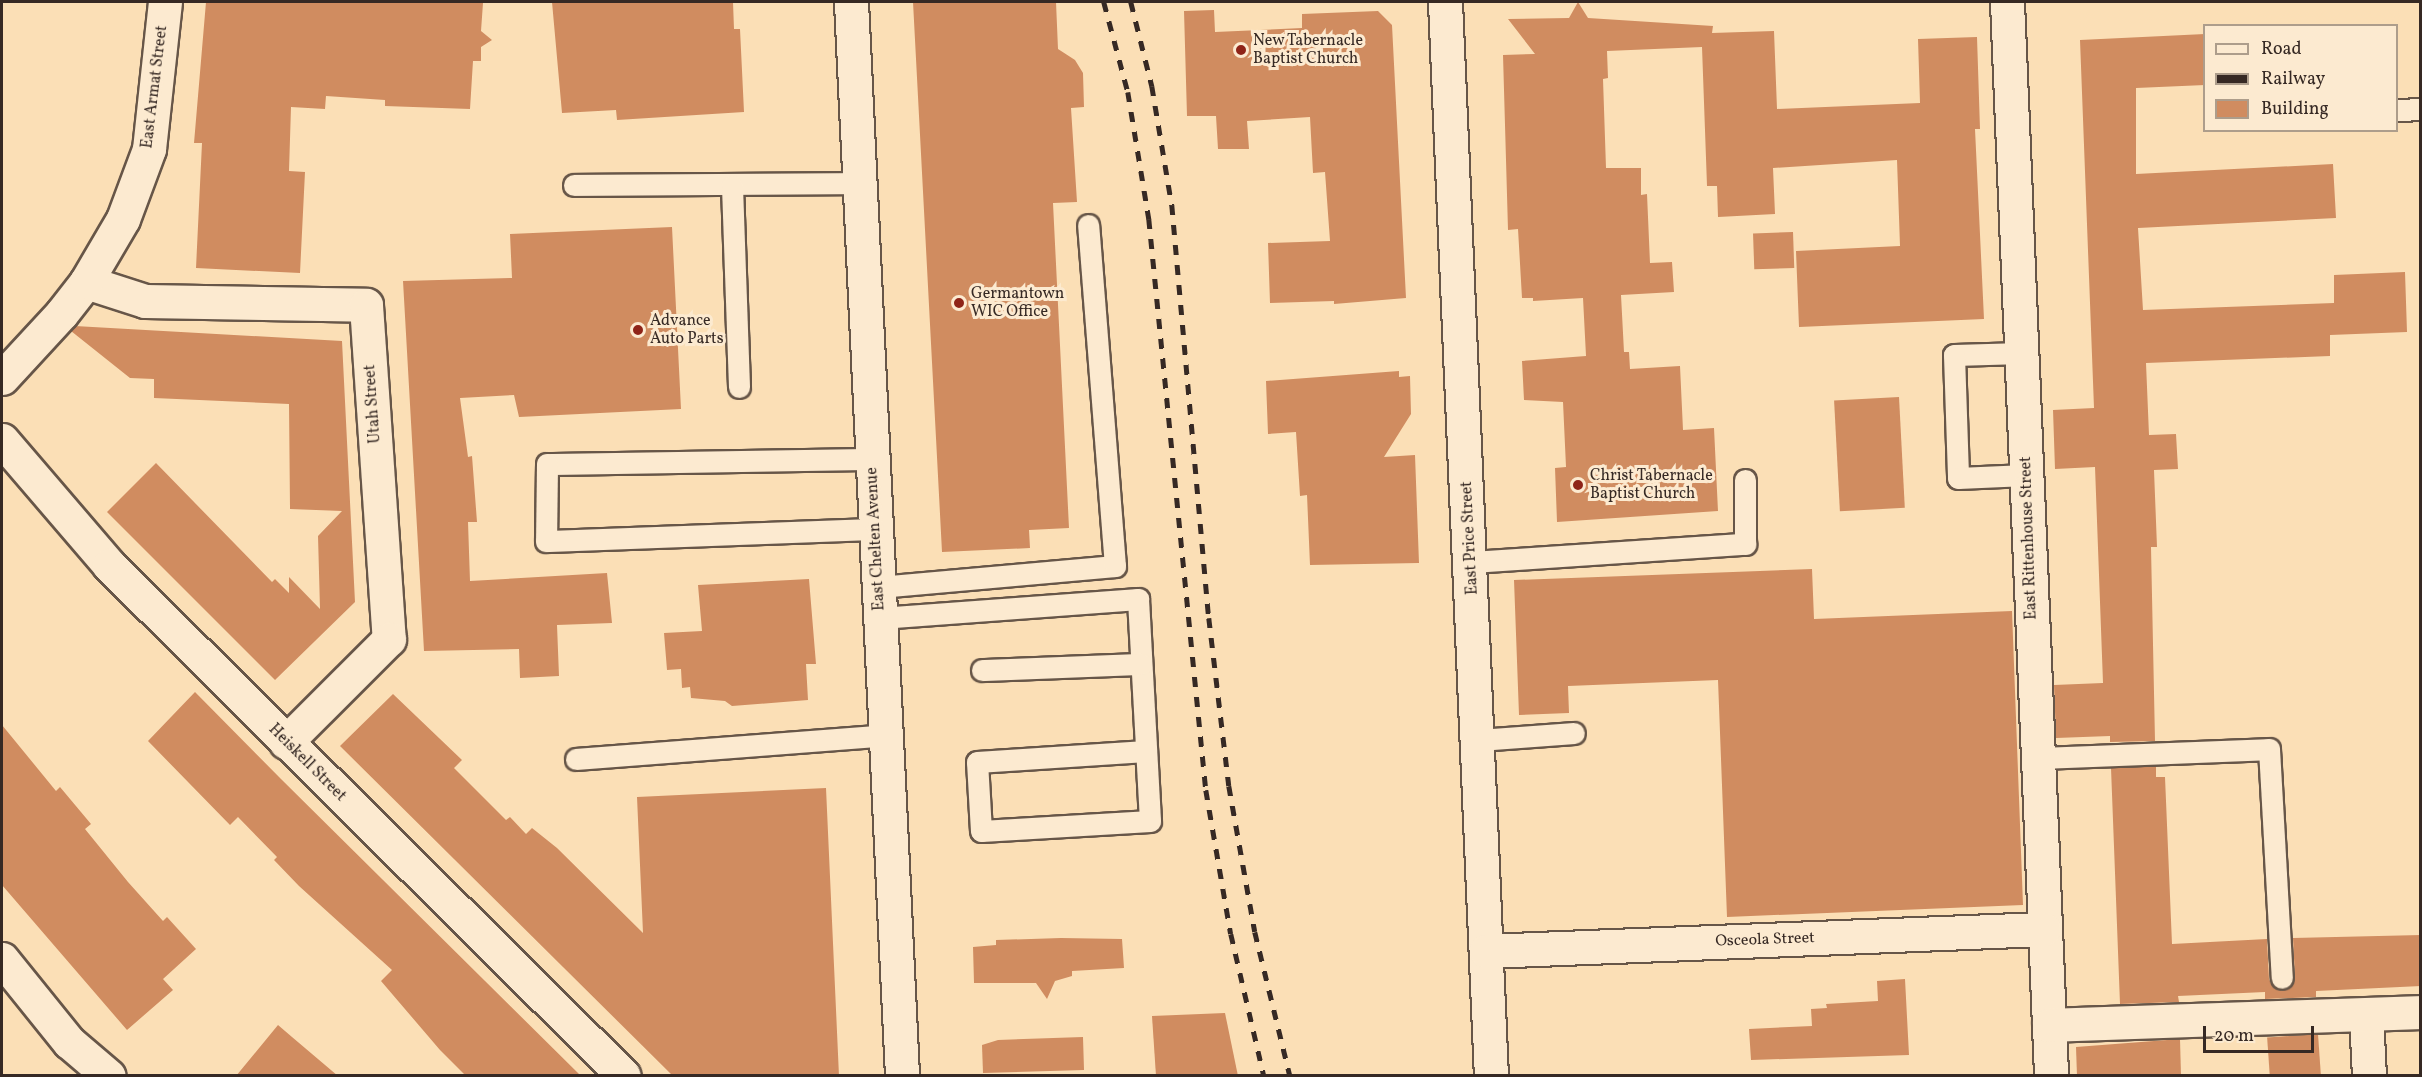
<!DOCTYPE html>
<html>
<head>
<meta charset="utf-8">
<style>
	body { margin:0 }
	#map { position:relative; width:2422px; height:1077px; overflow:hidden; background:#fbdfb6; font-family:Vollkorn,serif }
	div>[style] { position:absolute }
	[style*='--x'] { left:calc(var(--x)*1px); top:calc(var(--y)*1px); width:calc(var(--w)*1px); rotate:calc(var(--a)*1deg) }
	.building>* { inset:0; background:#d08c60; transform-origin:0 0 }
	.roads { filter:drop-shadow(2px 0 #675648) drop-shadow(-2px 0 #675648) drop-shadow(0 2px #675648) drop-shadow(0 -2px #675648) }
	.lane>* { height:21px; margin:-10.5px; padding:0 10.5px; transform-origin:10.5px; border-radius:10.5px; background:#fcead0 }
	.street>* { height:33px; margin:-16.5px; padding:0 16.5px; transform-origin:16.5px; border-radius:16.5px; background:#fcead0 }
	.secondary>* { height:33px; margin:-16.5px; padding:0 16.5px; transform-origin:16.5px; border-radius:16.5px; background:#fcead0 }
	.rail>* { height:4.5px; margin-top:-2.25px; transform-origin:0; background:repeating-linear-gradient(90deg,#362924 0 10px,transparent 0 20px) }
	.dots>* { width:16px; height:16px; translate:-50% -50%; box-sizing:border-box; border:3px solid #fcead0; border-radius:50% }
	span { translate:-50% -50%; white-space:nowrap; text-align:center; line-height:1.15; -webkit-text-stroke:6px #fcead0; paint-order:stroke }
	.poi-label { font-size:16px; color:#362924 }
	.left { translate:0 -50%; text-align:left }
	.street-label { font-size:16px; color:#362924 }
	.frame { position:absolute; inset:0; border:3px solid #362924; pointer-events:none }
	.legend { position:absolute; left:2203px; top:24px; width:195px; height:108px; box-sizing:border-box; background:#fcead0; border:2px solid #ad9d8b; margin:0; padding:8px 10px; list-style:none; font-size:18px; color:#362924 }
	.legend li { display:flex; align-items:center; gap:12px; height:30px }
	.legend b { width:30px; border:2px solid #ad9d8b }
	.scale { position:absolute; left:2203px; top:1026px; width:111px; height:27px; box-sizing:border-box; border:3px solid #362924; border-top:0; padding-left:8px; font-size:18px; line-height:21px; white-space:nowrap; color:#362924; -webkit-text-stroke:4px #fcead0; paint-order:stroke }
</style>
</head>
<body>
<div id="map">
	<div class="building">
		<div style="clip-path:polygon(206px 2px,483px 3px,481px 31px,492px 40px,481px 47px,481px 61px,473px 61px,470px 109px,385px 106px,385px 100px,326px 96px,325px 109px,291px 107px,289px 171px,305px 172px,300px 273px,196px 268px,202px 143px,194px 143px)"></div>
		<div style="clip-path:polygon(552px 2px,733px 2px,734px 29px,740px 29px,744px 112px,617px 120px,616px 110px,562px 113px)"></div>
		<div style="clip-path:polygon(913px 2px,1056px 2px,1058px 49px,1075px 60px,1083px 73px,1084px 107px,1071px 108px,1077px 202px,1053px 203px,1069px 528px,1029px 530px,1030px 548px,942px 552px)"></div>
		<div style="clip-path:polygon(1578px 2px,1588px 18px,1713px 26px,1712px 33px,1774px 31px,1777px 109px,1920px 103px,1918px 39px,1977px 37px,1980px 129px,1975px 129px,1984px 319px,1799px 327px,1796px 251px,1900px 246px,1897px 160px,1773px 168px,1775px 214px,1718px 217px,1717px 186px,1707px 186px,1702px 47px,1607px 51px,1608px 78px,1603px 79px,1606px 168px,1641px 168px,1641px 195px,1647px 194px,1650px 263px,1672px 262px,1674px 292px,1621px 295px,1624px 352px,1629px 352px,1630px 369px,1680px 366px,1683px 430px,1714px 428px,1718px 511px,1557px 522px,1555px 468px,1566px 467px,1563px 402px,1524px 400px,1522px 361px,1586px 356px,1583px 298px,1533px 301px,1533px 298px,1522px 298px,1518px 229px,1508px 230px,1503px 55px,1535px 54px,1508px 19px,1569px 18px)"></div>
		<div style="clip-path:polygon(1214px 10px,1215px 32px,1302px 28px,1302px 14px,1378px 11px,1392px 25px,1406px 298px,1334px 304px,1334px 301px,1270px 303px,1268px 243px,1330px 241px,1325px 172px,1313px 173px,1310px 117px,1247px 121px,1249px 149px,1218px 149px,1216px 116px,1187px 116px,1184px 11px)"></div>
		<div style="clip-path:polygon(2205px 34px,2205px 85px,2136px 88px,2136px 174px,2333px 164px,2336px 218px,2138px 228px,2143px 310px,2334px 303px,2334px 275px,2405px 272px,2407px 332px,2330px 335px,2330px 356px,2146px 363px,2149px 435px,2176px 434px,2178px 469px,2154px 470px,2157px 547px,2151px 547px,2155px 741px,2110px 742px,2110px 736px,2056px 738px,2054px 685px,2103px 683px,2095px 467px,2055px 469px,2053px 410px,2094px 408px,2080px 40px)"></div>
		<div style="clip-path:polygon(672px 227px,681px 409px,519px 417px,514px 395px,460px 398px,468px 457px,472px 456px,477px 522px,468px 522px,470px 581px,607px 573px,612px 623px,557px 625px,559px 676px,520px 678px,519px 649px,424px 651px,403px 281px,512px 278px,510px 234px)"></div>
		<div style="left:1793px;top:232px;width:36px;height:40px;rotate:88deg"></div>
		<div style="clip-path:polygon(75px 326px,342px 341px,355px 602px,275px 680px,107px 512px,156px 463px,272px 582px,275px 579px,289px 593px,289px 577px,320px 609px,318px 536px,342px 511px,290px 509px,289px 404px,154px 398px,154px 379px,130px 378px,71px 331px)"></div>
		<div style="clip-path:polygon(1399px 371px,1399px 377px,1410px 376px,1411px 414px,1384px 457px,1415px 455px,1419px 563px,1310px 565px,1307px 495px,1300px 496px,1296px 432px,1268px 434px,1266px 381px)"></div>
		<div style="left:1899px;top:397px;width:111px;height:65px;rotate:87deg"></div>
		<div style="clip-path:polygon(1812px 569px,1814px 619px,2012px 611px,2023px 905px,1727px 917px,1718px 680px,1568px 686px,1569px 713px,1519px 715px,1514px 580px)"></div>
		<div style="clip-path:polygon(809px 579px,816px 664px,806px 664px,808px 700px,732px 706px,725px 701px,691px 698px,690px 687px,682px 688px,681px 669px,667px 670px,664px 633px,702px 631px,698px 585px)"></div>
		<div style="clip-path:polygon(195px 692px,281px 779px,581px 1076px,466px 1076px,440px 1050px,381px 981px,392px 970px,299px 886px,274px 860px,277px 857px,238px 817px,230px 825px,148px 741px)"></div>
		<div style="clip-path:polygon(393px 694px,462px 760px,454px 768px,506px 820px,510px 817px,526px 834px,532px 828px,557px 848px,643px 933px,637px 797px,826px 788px,839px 1076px,673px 1076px,340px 746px)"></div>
		<div style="clip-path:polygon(2px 725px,56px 791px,60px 787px,91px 824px,85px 829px,128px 882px,163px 921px,167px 917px,196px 949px,163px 979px,173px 990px,127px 1030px,2px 885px)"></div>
		<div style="clip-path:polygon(2156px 766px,2156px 777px,2165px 777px,2172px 944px,2267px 939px,2269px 979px,2272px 985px,2282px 991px,2289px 988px,2295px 978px,2293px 938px,2421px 935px,2421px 986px,2316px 991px,2316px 997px,2265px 999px,2265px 992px,2178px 996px,2179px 1002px,2120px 1004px,2111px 768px)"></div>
		<div style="clip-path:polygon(1061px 938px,1122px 939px,1124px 968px,1072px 971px,1072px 976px,1055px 981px,1047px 999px,1036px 983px,974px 983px,973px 947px,996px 945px,996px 940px)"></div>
		<div style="clip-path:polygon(1905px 979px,1909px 1055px,1751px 1060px,1749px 1029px,1812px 1026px,1811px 1009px,1827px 1008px,1826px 1004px,1878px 1001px,1877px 981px)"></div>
		<div style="clip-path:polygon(1225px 1013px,1238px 1076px,1156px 1076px,1152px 1016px)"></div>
		<div style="clip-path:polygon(278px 1025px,292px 1037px,338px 1076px,236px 1076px)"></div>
		<div style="left:2318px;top:1034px;width:42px;height:51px;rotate:86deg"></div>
		<div style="clip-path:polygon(1083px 1037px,1084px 1070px,983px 1073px,982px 1045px,998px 1040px)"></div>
		<div style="clip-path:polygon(2180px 1039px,2181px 1076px,2077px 1076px,2076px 1047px)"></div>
	</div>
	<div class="roads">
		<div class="lane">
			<div style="--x:2396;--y:110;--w:24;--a:-2"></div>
			<div style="--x:574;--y:185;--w:288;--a:-0.4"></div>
			<div style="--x:732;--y:186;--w:201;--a:88"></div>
			<div style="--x:2022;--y:353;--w:68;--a:178.3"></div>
			<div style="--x:1954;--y:355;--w:123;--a:88.1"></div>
			<div style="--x:1958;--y:478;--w:68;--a:-2.5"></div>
			<div style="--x:872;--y:459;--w:325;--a:179.1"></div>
			<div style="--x:547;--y:464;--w:77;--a:90.7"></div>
			<div style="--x:546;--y:541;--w:329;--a:-2.1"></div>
			<div style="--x:1471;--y:562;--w:275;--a:-3.8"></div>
			<div style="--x:1745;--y:544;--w:64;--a:-90"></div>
			<div style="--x:879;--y:587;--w:237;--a:-5.1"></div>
			<div style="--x:1115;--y:566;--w:342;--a:-94.5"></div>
			<div style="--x:880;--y:618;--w:259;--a:-4.2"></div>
			<div style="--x:1138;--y:599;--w:222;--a:86.9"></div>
			<div style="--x:1150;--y:821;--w:169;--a:176.6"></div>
			<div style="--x:981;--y:831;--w:69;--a:-93.3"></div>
			<div style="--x:977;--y:762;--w:169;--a:-3.7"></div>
			<div style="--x:982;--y:670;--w:159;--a:-2.2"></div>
			<div style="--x:1479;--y:740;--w:95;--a:-4.2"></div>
			<div style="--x:2038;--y:758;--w:231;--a:-2.2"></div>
			<div style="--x:2269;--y:749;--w:229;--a:86.8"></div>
			<div style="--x:576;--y:759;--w:310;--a:-4.4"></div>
		</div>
		<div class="street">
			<div style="--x:1445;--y:2;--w:1075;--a:87.55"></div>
			<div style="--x:2007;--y:2;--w:1075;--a:87.65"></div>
			<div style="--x:86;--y:282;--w:62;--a:17.9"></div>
			<div style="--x:145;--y:301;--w:221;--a:1"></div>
			<div style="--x:366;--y:305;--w:335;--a:86.1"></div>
			<div style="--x:389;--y:639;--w:146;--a:135"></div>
			<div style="--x:2;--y:378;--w:88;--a:-47.3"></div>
			<div style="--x:62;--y:313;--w:39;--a:-52"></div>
			<div style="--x:86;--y:282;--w:73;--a:-59.6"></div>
			<div style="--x:123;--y:219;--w:75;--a:-69.6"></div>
			<div style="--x:149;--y:149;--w:148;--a:-83.8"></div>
			<div style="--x:2;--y:440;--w:165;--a:49.4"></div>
			<div style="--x:109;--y:565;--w:725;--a:44.78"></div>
			<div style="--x:1486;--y:951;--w:558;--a:-2.26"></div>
			<div style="--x:2;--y:959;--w:107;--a:51.1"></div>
			<div style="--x:69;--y:1042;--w:52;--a:40.4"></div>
			<div style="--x:2366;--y:1015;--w:61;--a:87.2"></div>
			<div style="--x:2049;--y:1025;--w:371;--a:-2"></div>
		</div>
		<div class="secondary">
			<div style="--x:851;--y:2;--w:1075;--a:87.28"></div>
		</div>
	</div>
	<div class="rail">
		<div style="--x:1104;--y:2;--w:93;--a:75.1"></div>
		<div style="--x:1128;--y:92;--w:129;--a:80.6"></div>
		<div style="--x:1149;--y:219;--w:574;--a:84.3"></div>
		<div style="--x:1206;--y:790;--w:146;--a:80.2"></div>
		<div style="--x:1231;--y:934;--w:146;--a:76.9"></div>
		<div style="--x:1131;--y:2;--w:87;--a:76"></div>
		<div style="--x:1152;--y:86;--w:121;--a:80.5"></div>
		<div style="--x:1172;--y:205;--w:415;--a:84.9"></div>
		<div style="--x:1209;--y:618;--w:169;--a:83.2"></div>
		<div style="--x:1229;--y:786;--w:148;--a:79.9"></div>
		<div style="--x:1255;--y:932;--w:148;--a:76.3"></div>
	</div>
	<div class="dots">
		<div style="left:1241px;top:50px;background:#8f2418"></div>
		<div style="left:959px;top:303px;background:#8f2418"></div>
		<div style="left:638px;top:330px;background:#8f2418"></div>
		<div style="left:1578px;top:485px;background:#8f2418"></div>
	</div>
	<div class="poi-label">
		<span class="left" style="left:1253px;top:50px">New Tabernacle<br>Baptist Church</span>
		<span class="left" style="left:971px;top:303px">Germantown<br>WIC Office</span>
		<span class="left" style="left:650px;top:330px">Advance<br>Auto Parts</span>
		<span class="left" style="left:1590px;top:485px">Christ Tabernacle<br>Baptist Church</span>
	</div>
	<div class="street-label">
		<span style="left:155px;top:87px;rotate:-83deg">East Armat Street</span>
		<span style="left:373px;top:404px;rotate:-94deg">Utah Street</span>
		<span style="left:1470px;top:538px;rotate:-93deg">East Price Street</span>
		<span style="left:2029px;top:538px;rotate:-92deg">East Rittenhouse Street</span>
		<span style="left:876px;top:539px;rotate:-93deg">East Chelten Avenue</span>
		<span style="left:307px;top:763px;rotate:45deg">Heiskell Street</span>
		<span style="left:1765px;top:940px;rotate:-2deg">Osceola Street</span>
	</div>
	<div class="frame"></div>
	<ul class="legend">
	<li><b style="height:8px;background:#fcead0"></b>Road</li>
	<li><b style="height:8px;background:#362924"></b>Railway</li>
	<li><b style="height:16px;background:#d08c60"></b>Building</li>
	</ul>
	<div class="scale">20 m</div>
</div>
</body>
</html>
